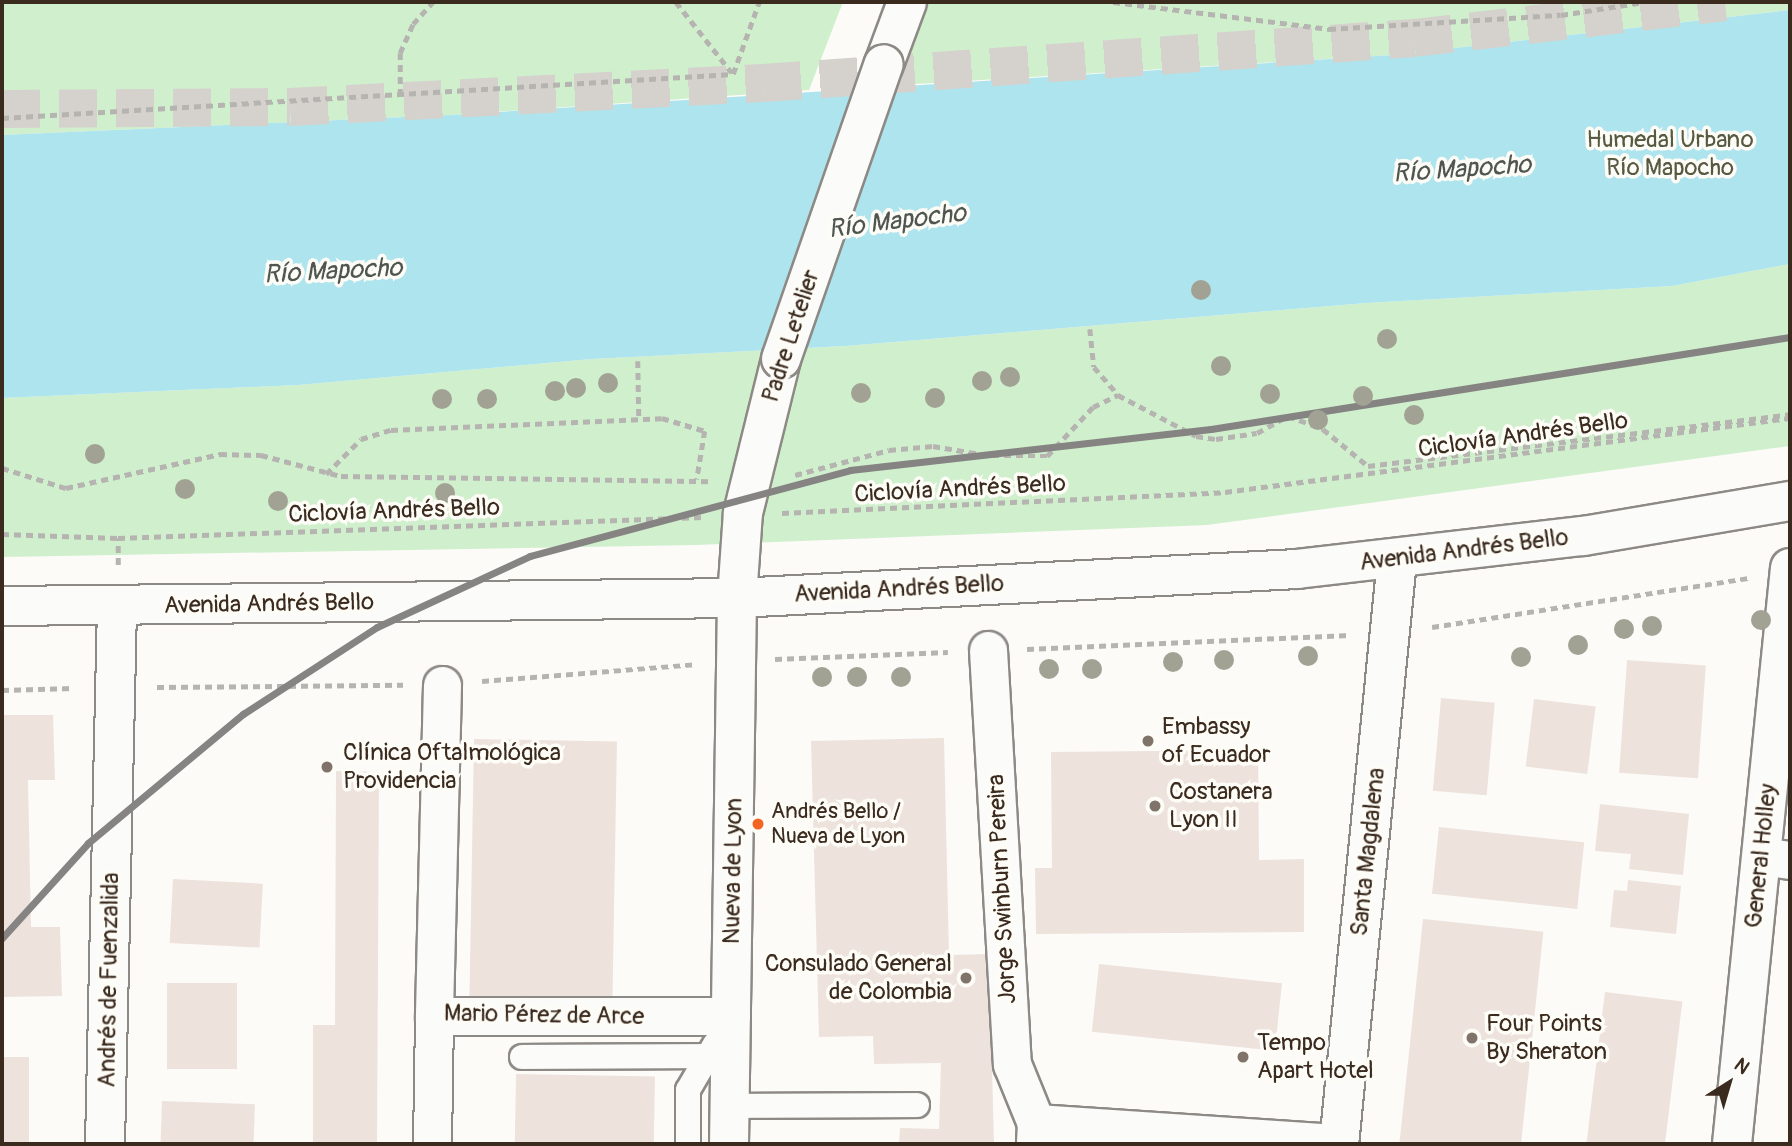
<!DOCTYPE html>
<html>
<head>
<meta charset="utf-8">
<style>
	body { margin:0 }
	#map { position:relative; width:1792px; height:1146px; overflow:hidden; background:#fcfbf8; font-family:Pangolin,sans-serif }
	div>[style] { position:absolute }
	[style*='--x'] { left:calc(var(--x)*1px); top:calc(var(--y)*1px); width:calc(var(--w)*1px); rotate:calc(var(--a)*1deg) }
	.green>* { inset:0; background:#d0efcd }
	.water>* { inset:0; background:#ade4ed }
	.building>* { inset:0; background:#ede2dc; transform-origin:0 0 }
	.motorway-tunnel>* { height:38px; margin-top:-19px; transform-origin:0; background:repeating-linear-gradient(90deg,#d5d1cc 0 38px,transparent 0 57px) }
	.path>* { height:4.5px; margin-top:-2.25px; transform-origin:0; background:repeating-linear-gradient(90deg,#b6b4b1 0 7px,transparent 0 12px) }
	.roads { filter:drop-shadow(2px 0 #8d8985) drop-shadow(-2px 0 #8d8985) drop-shadow(0 2px #8d8985) drop-shadow(0 -2px #8d8985) }
	.service>* { height:24px; margin:-12px; padding:0 12px; transform-origin:12px; border-radius:12px; background:#fbfbf9 }
	.pedestrian>* { height:37px; margin:-18.5px; padding:0 18.5px; transform-origin:18.5px; border-radius:18.5px; background:#fbfbf9 }
	.minor>* { height:38px; margin:-19px; padding:0 19px; transform-origin:19px; border-radius:19px; background:#fbfbf9 }
	.tertiary>* { height:38px; margin:-19px; padding:0 19px; transform-origin:19px; border-radius:19px; background:#fbfbf9 }
	.primary>* { height:38px; margin:-19px; padding:0 19px; transform-origin:19px; border-radius:19px; background:#fbfbf9 }
	.bridges { filter:drop-shadow(2px 0 #8d8985) drop-shadow(-2px 0 #8d8985) drop-shadow(0 2px #8d8985) drop-shadow(0 -2px #8d8985) }
	.tertiary-bridge>* { height:38px; margin:-19px; padding:0 19px; transform-origin:19px; border-radius:19px; background:#fbfbf9 }
	.metro-1>* { height:7px; margin:-3.5px; padding:0 3.5px; transform-origin:3.5px; border-radius:3.5px; background:#868383 }
	.trees>* { width:20px; height:20px; margin:-10px; border-radius:50%; background:#a1a293 }
	.dots>* { width:19px; height:19px; translate:-50% -50%; box-sizing:border-box; border:4px solid #fdfcf7; border-radius:50% }
	span { translate:-50% -50%; white-space:nowrap; text-align:center; line-height:1.15; -webkit-text-stroke:7px #fdfcf7; paint-order:stroke }
	.bus-label { font-size:22px; color:#3b2a1e }
	.left { translate:0 -50%; text-align:left }
	.park-label { font-size:24px; color:#575941 }
	.street-label { font-size:24px; color:#3b2a1e }
	.poi-label { font-size:24px; color:#3b2a1e }
	.right { translate:-100% -50%; text-align:right }
	.water-label { font-size:26px; color:#4f5650; font-style:italic }
	.frame { position:absolute; inset:0; border:4px solid #3b2a1e; pointer-events:none }
	.north { position:absolute; left:1694px; top:1048px; width:70px; height:70px; -webkit-text-stroke:5px #fdfcf7; paint-order:stroke; rotate:37deg; font-size:19px; font-weight:700; line-height:28px; text-align:center; color:#3b2a1e }
	.north::after { content:''; display:block; margin:auto; width:24px; height:32px; background:#3b2a1e; clip-path:polygon(50% 0,100% 100%,50% 72%,0 100%) }
</style>
</head>
<body>
<div id="map">
	<div class="green">
		<div style="clip-path:polygon(2px 2px,843px 2px,809px 90px,450px 115px,2px 135px)"></div>
		<div style="clip-path:polygon(928px 2px,1790px 2px,1790px 10px,1393px 55px,900px 85px)"></div>
		<div style="clip-path:polygon(1790px 264px,1790px 446px,1207px 525px,696px 545px,2px 557px,2px 398px,298px 385px,592px 359px,845px 346px,1366px 303px,1672px 286px)"></div>
	</div>
	<div class="water">
		<div style="clip-path:polygon(1790px 10px,1790px 264px,1672px 286px,1366px 303px,845px 346px,592px 359px,298px 385px,2px 398px,2px 135px,450px 115px,1393px 55px)"></div>
	</div>
	<div class="building">
		<div style="left:1627px;top:660px;width:79px;height:113px;rotate:4deg"></div>
		<div style="left:1441px;top:698px;width:54px;height:93px;rotate:5deg"></div>
		<div style="left:1534px;top:699px;width:62px;height:68px;rotate:7deg"></div>
		<div style="clip-path:polygon(2px 715px,53px 715px,55px 780px,28px 780px,31px 927px,60px 927px,62px 996px,2px 997px)"></div>
		<div style="clip-path:polygon(944px 738px,949px 955px,989px 954px,994px 1144px,899px 1144px,900px 1128px,939px 1129px,941px 1063px,874px 1064px,873px 1036px,819px 1037px,811px 741px)"></div>
		<div style="left:474px;top:739px;width:143px;height:261px;rotate:1deg"></div>
		<div style="clip-path:polygon(1258px 750px,1259px 860px,1304px 859px,1304px 932px,1036px 934px,1035px 868px,1052px 868px,1051px 752px)"></div>
		<div style="clip-path:polygon(336px 771px,379px 772px,377px 1144px,313px 1144px,313px 1025px,335px 1025px)"></div>
		<div style="clip-path:polygon(1600px 804px,1689px 814px,1683px 875px,1629px 869px,1631px 854px,1595px 851px)"></div>
		<div style="left:1439px;top:827px;width:146px;height:67px;rotate:6deg"></div>
		<div style="left:173px;top:879px;width:90px;height:64px;rotate:3deg"></div>
		<div style="clip-path:polygon(1628px 880px,1681px 886px,1676px 934px,1610px 927px,1614px 890px,1627px 891px)"></div>
		<div style="left:1423px;top:919px;width:121px;height:226px;rotate:6deg"></div>
		<div style="left:1099px;top:964px;width:184px;height:68px;rotate:6deg"></div>
		<div style="left:167px;top:983px;width:70px;height:86px"></div>
		<div style="left:1605px;top:992px;width:78px;height:153px;rotate:7deg"></div>
		<div style="left:2px;top:1057px;width:27px;height:87px"></div>
		<div style="left:516px;top:1074px;width:139px;height:70px;rotate:1deg"></div>
		<div style="left:162px;top:1101px;width:93px;height:43px;rotate:2deg"></div>
	</div>
	<div class="motorway-tunnel">
		<div style="--x:2;--y:109;--w:288;--a:-0.4"></div>
		<div style="--x:290;--y:107;--w:474;--a:-2.9"></div>
		<div style="--x:763;--y:83;--w:653;--a:-3.95"></div>
		<div style="--x:1414;--y:38;--w:313;--a:-6.6"></div>
	</div>
	<div class="path">
		<div style="--x:676;--y:2;--w:90;--a:51.7"></div>
		<div style="--x:1113;--y:2;--w:218;--a:7.1"></div>
		<div style="--x:1329;--y:29;--w:232;--a:-3.5"></div>
		<div style="--x:1561;--y:15;--w:84;--a:-8.9"></div>
		<div style="--x:400;--y:96;--w:43;--a:-90"></div>
		<div style="--x:400;--y:53;--w:32;--a:-66"></div>
		<div style="--x:413;--y:24;--w:30;--a:-48"></div>
		<div style="--x:2;--y:118;--w:732;--a:-3.44"></div>
		<div style="--x:733;--y:74;--w:77;--a:-70.1"></div>
		<div style="--x:1090;--y:329;--w:38;--a:84"></div>
		<div style="--x:1094;--y:367;--w:37;--a:49"></div>
		<div style="--x:638;--y:361;--w:58;--a:89"></div>
		<div style="--x:2;--y:468;--w:67;--a:17.4"></div>
		<div style="--x:66;--y:488;--w:158;--a:-12.4"></div>
		<div style="--x:220;--y:454;--w:41;--a:1.4"></div>
		<div style="--x:261;--y:455;--w:83;--a:14.7"></div>
		<div style="--x:341;--y:476;--w:370;--a:0.8"></div>
		<div style="--x:326;--y:474;--w:49;--a:-45"></div>
		<div style="--x:361;--y:439;--w:31;--a:-17"></div>
		<div style="--x:391;--y:430;--w:271;--a:-2.5"></div>
		<div style="--x:662;--y:418;--w:45;--a:16.8"></div>
		<div style="--x:705;--y:431;--w:49;--a:99.5"></div>
		<div style="--x:795;--y:475;--w:97;--a:-14.9"></div>
		<div style="--x:889;--y:450;--w:44;--a:-5.2"></div>
		<div style="--x:933;--y:446;--w:60;--a:9.6"></div>
		<div style="--x:992;--y:456;--w:55;--a:0"></div>
		<div style="--x:1047;--y:456;--w:67;--a:-46.8"></div>
		<div style="--x:1093;--y:407;--w:28;--a:-26"></div>
		<div style="--x:1118;--y:395;--w:88;--a:27.7"></div>
		<div style="--x:1196;--y:436;--w:20;--a:9"></div>
		<div style="--x:1216;--y:439;--w:41;--a:-8.3"></div>
		<div style="--x:1257;--y:433;--w:35;--a:-29"></div>
		<div style="--x:1288;--y:416;--w:37;--a:20"></div>
		<div style="--x:1323;--y:429;--w:58;--a:39.4"></div>
		<div style="--x:1368;--y:466;--w:425;--a:-7"></div>
		<div style="--x:782;--y:513;--w:443;--a:-2.7"></div>
		<div style="--x:1225;--y:492;--w:570;--a:-7.46"></div>
		<div style="--x:2;--y:534;--w:116;--a:2"></div>
		<div style="--x:118;--y:538;--w:586;--a:-2.05"></div>
		<div style="--x:118;--y:565;--w:27;--a:-90"></div>
		<div style="--x:1432;--y:627;--w:321;--a:-8.8"></div>
		<div style="--x:1027;--y:649;--w:323;--a:-2.5"></div>
		<div style="--x:775;--y:659;--w:173;--a:-2.3"></div>
		<div style="--x:482;--y:681;--w:215;--a:-4.5"></div>
		<div style="--x:157;--y:687;--w:246;--a:-0.5"></div>
		<div style="--x:2;--y:690;--w:72;--a:-1.6"></div>
	</div>
	<div class="roads">
		<div class="service">
			<div style="--x:522;--y:1057;--w:186;--a:-0.3"></div>
			<div style="--x:730;--y:1106;--w:187;--a:-0.3"></div>
			<div style="--x:688;--y:1144;--w:54;--a:-90"></div>
			<div style="--x:688;--y:1090;--w:53;--a:-59.6"></div>
		</div>
		<div class="pedestrian">
			<div style="--x:988;--y:650;--w:415;--a:86.7"></div>
			<div style="--x:1012;--y:1064;--w:64;--a:67.9"></div>
			<div style="--x:1036;--y:1123;--w:21;--a:93"></div>
			<div style="--x:442;--y:685;--w:331;--a:91.4"></div>
			<div style="--x:434;--y:1016;--w:297;--a:0"></div>
			<div style="--x:1761;--y:856;--w:29;--a:8"></div>
			<div style="--x:1036;--y:1123;--w:304;--a:3.8"></div>
			<div style="--x:432;--y:1144;--w:128;--a:-89.1"></div>
		</div>
		<div class="minor">
			<div style="--x:105;--y:1144;--w:537;--a:-88.72"></div>
			<div style="--x:1339;--y:1144;--w:587;--a:-84.33"></div>
			<div style="--x:1732;--y:1144;--w:579;--a:-84.25"></div>
		</div>
		<div class="tertiary">
			<div style="--x:884;--y:64;--w:66;--a:-69.6"></div>
			<div style="--x:729;--y:1144;--w:546;--a:-89.16"></div>
			<div style="--x:737;--y:598;--w:85;--a:-86"></div>
			<div style="--x:743;--y:513;--w:159;--a:-76.1"></div>
		</div>
		<div class="primary">
			<div style="--x:2;--y:606;--w:735;--a:-0.62"></div>
			<div style="--x:737;--y:598;--w:561;--a:-2.96"></div>
			<div style="--x:1297;--y:569;--w:288;--a:-6.6"></div>
			<div style="--x:1583;--y:536;--w:210;--a:-9.6"></div>
		</div>
	</div>
	<div class="bridges">
		<div class="tertiary-bridge">
			<div style="--x:781;--y:359;--w:312;--a:-70.8"></div>
		</div>
	</div>
	<div class="metro-1">
		<div style="--x:2;--y:938;--w:128;--a:-47.8"></div>
		<div style="--x:88;--y:843;--w:202;--a:-39.8"></div>
		<div style="--x:243;--y:714;--w:160;--a:-33"></div>
		<div style="--x:377;--y:627;--w:169;--a:-24.9"></div>
		<div style="--x:530;--y:556;--w:331;--a:-15"></div>
		<div style="--x:850;--y:470;--w:363;--a:-6.5"></div>
		<div style="--x:1211;--y:429;--w:586;--a:-9.03"></div>
	</div>
	<div class="trees">
		<div style="left:1201px;top:290px"></div>
		<div style="left:1387px;top:339px"></div>
		<div style="left:1221px;top:366px"></div>
		<div style="left:1010px;top:377px"></div>
		<div style="left:982px;top:381px"></div>
		<div style="left:608px;top:383px"></div>
		<div style="left:576px;top:388px"></div>
		<div style="left:555px;top:391px"></div>
		<div style="left:861px;top:393px"></div>
		<div style="left:1270px;top:394px"></div>
		<div style="left:1363px;top:396px"></div>
		<div style="left:935px;top:398px"></div>
		<div style="left:442px;top:399px"></div>
		<div style="left:487px;top:399px"></div>
		<div style="left:1414px;top:415px"></div>
		<div style="left:1318px;top:420px"></div>
		<div style="left:95px;top:454px"></div>
		<div style="left:185px;top:489px"></div>
		<div style="left:445px;top:493px"></div>
		<div style="left:278px;top:501px"></div>
		<div style="left:1761px;top:620px"></div>
		<div style="left:1652px;top:626px"></div>
		<div style="left:1624px;top:629px"></div>
		<div style="left:1578px;top:645px"></div>
		<div style="left:1308px;top:656px"></div>
		<div style="left:1521px;top:657px"></div>
		<div style="left:1224px;top:660px"></div>
		<div style="left:1173px;top:662px"></div>
		<div style="left:1049px;top:669px"></div>
		<div style="left:1092px;top:669px"></div>
		<div style="left:822px;top:677px"></div>
		<div style="left:857px;top:677px"></div>
		<div style="left:901px;top:677px"></div>
	</div>
	<div class="dots">
		<div style="left:1148px;top:741px;background:#7f736a"></div>
		<div style="left:327px;top:767px;background:#7f736a"></div>
		<div style="left:1155px;top:806px;background:#7f736a"></div>
		<div style="left:758px;top:824px;background:#f26522"></div>
		<div style="left:966px;top:978px;background:#7f736a"></div>
		<div style="left:1472px;top:1038px;background:#7f736a"></div>
		<div style="left:1243px;top:1057px;background:#7f736a"></div>
	</div>
	<div class="bus-label">
		<span class="left" style="left:771px;top:824px">Andrés Bello /<br>Nueva de Lyon</span>
	</div>
	<div class="park-label">
		<span style="left:1670px;top:154px">Humedal Urbano<br>Río Mapocho</span>
	</div>
	<div class="street-label">
		<span style="left:791px;top:336px;rotate:-72deg">Padre Letelier</span>
		<span style="left:1523px;top:435px;rotate:-8deg">Ciclovía Andrés Bello</span>
		<span style="left:960px;top:489px;rotate:-3deg">Ciclovía Andrés Bello</span>
		<span style="left:394px;top:511px;rotate:-2deg">Ciclovía Andrés Bello</span>
		<span style="left:1464px;top:550px;rotate:-7deg">Avenida Andrés Bello</span>
		<span style="left:899px;top:589px;rotate:-3deg">Avenida Andrés Bello</span>
		<span style="left:269px;top:604px;rotate:-1deg">Avenida Andrés Bello</span>
		<span style="left:1368px;top:852px;rotate:-84deg">Santa Magdalena</span>
		<span style="left:1761px;top:856px;rotate:-84deg">General Holley</span>
		<span style="left:733px;top:871px;rotate:-89deg">Nueva de Lyon</span>
		<span style="left:1002px;top:889px;rotate:-93deg">Jorge Swinburn Pereira</span>
		<span style="left:109px;top:980px;rotate:-89deg">Andrés de Fuenzalida</span>
		<span style="left:544px;top:1015px;rotate:1deg">Mario Pérez de Arce</span>
	</div>
	<div class="poi-label">
		<span class="left" style="left:1162px;top:741px">Embassy<br>of Ecuador</span>
		<span class="left" style="left:343px;top:767px">Clínica Oftalmológica<br>Providencia</span>
		<span class="left" style="left:1169px;top:806px">Costanera<br>Lyon II</span>
		<span class="right" style="left:952px;top:978px">Consulado General<br>de Colombia</span>
		<span class="left" style="left:1486px;top:1038px">Four Points<br>By Sheraton</span>
		<span class="left" style="left:1257px;top:1057px">Tempo<br>Apart Hotel</span>
	</div>
	<div class="water-label">
		<span style="left:1462px;top:170px;rotate:-4deg">Río Mapocho</span>
		<span style="left:897px;top:222px;rotate:-7deg">Río Mapocho</span>
		<span style="left:333px;top:272px;rotate:-3deg">Río Mapocho</span>
	</div>
	<div class="frame"></div>
	<div class="north">N</div>
</div>
</body>
</html>
